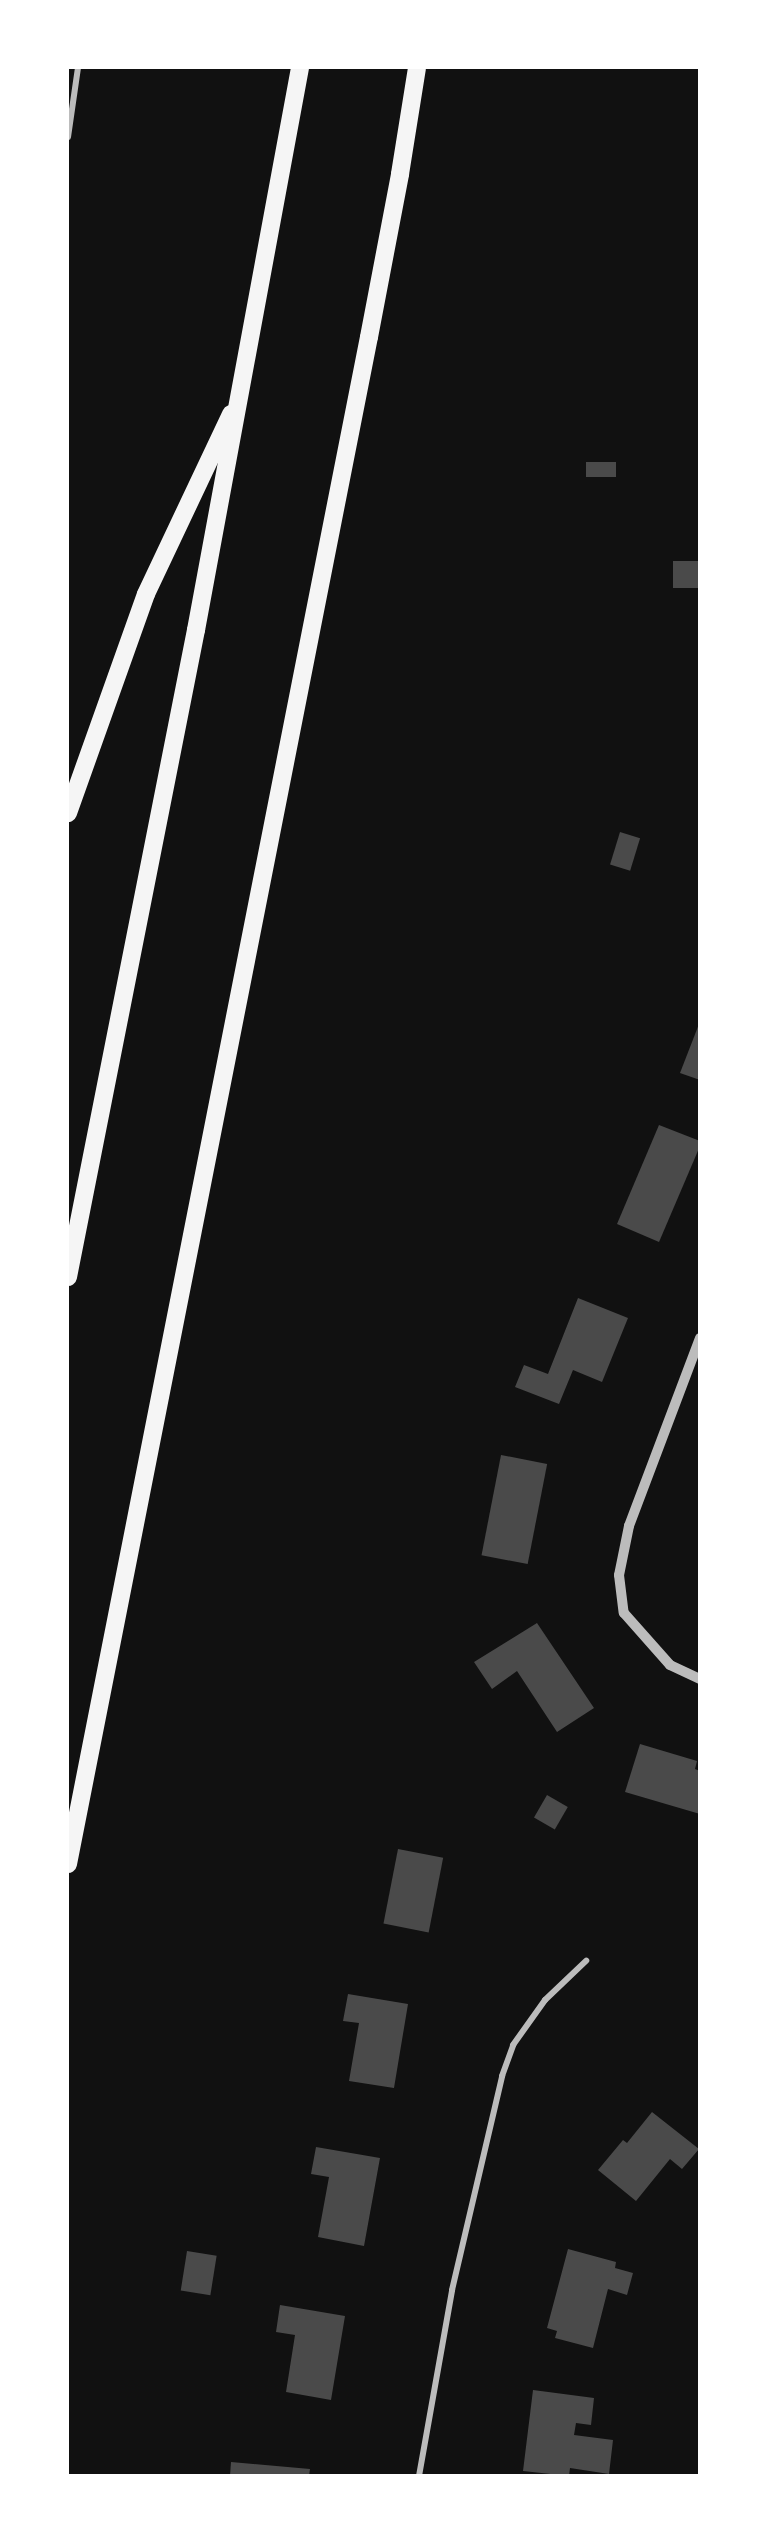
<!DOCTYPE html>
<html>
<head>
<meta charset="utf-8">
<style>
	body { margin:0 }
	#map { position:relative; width:767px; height:2543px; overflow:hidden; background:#111; font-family:"Source Sans 3",sans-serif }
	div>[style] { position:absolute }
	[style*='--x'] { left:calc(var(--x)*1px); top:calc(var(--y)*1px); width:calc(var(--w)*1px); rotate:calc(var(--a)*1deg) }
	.building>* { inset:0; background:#4a4a4a; transform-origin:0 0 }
	.minor>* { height:6px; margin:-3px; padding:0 3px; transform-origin:3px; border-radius:3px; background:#bcbcbc }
	.tertiary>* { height:10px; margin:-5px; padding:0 5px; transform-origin:5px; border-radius:5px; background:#bcbcbc }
	.motorway>* { height:18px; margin:-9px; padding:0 9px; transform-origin:9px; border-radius:9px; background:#f5f5f5 }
	span { translate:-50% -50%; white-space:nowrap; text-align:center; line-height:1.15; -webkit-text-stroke:4.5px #fff; paint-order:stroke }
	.frame { position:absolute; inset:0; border:69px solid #fff; pointer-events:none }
</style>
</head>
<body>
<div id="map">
	<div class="building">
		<div style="left:586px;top:462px;width:30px;height:15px"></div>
		<div style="left:700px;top:561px;width:27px;height:27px;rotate:90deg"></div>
		<div style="left:620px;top:832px;width:21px;height:34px;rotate:17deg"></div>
		<div style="clip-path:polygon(699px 1024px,700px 1024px,700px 1080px,680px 1073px)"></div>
		<div style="clip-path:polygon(659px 1125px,700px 1141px,700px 1146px,659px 1242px,617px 1224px)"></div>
		<div style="clip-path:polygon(578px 1298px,628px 1318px,602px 1382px,573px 1370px,559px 1404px,515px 1387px,524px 1365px,548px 1374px)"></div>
		<div style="left:501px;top:1455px;width:47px;height:102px;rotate:11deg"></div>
		<div style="clip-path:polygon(537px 1623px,594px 1708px,557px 1732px,517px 1671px,492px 1689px,474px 1662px)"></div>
		<div style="clip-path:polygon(640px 1744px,697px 1761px,695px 1769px,700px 1771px,700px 1814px,625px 1792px)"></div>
		<div style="left:547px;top:1795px;width:24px;height:26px;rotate:30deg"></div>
		<div style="left:398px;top:1849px;width:46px;height:76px;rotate:11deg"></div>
		<div style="clip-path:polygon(348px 1994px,408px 2004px,394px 2088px,349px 2081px,359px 2023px,343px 2021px)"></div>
		<div style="clip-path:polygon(652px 2112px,699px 2149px,682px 2169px,670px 2159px,636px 2201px,598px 2170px,623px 2140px,627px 2143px)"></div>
		<div style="clip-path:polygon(316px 2147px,380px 2158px,364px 2246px,318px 2237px,329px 2177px,311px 2174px)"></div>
		<div style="clip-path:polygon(568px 2249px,616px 2262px,615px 2268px,633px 2273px,627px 2295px,608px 2289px,593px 2348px,555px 2338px,557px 2331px,547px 2328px)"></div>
		<div style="left:187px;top:2251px;width:30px;height:40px;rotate:9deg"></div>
		<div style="clip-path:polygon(280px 2305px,345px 2316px,331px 2400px,286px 2392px,295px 2335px,276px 2332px)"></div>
		<div style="clip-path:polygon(533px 2390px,594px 2398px,591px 2425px,576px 2423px,574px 2435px,613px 2440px,609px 2474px,570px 2468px,569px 2476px,523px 2471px)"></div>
		<div style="clip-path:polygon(231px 2462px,310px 2469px,309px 2476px,230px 2476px)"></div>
	</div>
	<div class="minor">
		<div style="--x:68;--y:137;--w:70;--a:-81.8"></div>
		<div style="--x:419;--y:2476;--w:189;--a:-79.9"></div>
		<div style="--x:452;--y:2290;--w:220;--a:-76.8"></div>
		<div style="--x:502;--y:2076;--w:33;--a:-70"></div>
		<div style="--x:513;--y:2045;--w:55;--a:-54.6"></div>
		<div style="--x:545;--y:2000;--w:57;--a:-43.6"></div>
	</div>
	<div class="tertiary">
		<div style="--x:700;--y:1338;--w:201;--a:110.7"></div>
		<div style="--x:629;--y:1526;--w:50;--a:101.5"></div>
		<div style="--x:619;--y:1575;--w:38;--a:83"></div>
		<div style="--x:624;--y:1613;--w:69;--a:48.5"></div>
		<div style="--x:670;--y:1665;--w:33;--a:25"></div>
	</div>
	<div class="motorway">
		<div style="--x:68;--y:813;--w:232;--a:-70.4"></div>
		<div style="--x:146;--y:594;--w:199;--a:-64.7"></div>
		<div style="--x:68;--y:1277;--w:660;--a:-78.81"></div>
		<div style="--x:196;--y:630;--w:572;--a:-79.52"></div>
		<div style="--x:68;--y:1864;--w:1556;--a:-78.85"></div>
		<div style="--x:369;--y:337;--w:166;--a:-79.2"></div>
		<div style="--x:400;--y:174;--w:107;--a:-80.9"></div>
	</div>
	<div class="frame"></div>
</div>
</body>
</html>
